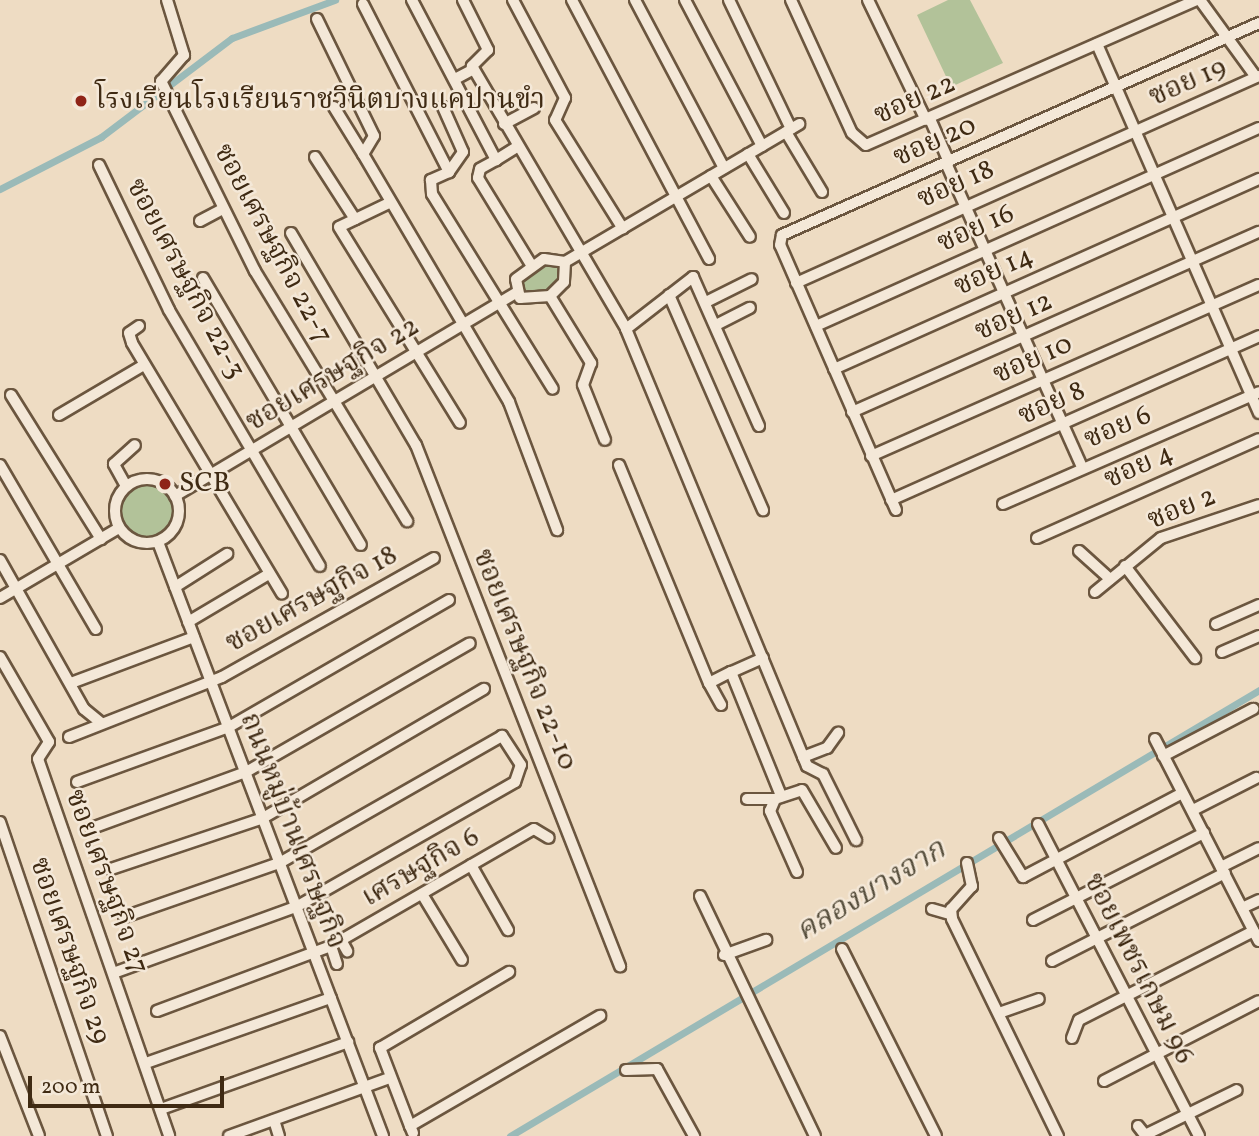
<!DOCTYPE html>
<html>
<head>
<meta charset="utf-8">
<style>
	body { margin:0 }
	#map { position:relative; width:1259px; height:1136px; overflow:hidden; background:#eedcc3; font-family:Vollkorn,"Noto Serif Thai",serif }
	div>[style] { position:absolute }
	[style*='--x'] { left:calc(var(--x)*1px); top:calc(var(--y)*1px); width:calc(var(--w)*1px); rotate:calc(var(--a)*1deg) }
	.green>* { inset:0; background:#b2c299 }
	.round { border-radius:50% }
	.canal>* { height:7px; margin:-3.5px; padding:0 3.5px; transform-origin:3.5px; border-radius:3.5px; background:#9abab8 }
	.roads { filter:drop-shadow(2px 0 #6b563f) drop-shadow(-2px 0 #6b563f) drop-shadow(0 2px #6b563f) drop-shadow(0 -2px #6b563f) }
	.minor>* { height:10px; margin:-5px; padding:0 5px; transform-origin:5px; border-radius:5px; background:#f4e8d8 }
	.minor>.ring { margin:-5px; padding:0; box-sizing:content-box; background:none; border:10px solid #f4e8d8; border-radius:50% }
	.dots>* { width:19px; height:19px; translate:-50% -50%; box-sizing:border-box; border:4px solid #f4e8d8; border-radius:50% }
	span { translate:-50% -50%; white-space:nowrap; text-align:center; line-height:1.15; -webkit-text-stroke:5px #f4e8d8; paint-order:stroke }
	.street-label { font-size:28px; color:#3f2a13 }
	.poi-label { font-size:28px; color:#3f2a13 }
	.left { translate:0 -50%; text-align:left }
	.water-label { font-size:30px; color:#564e3c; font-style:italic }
	.scale { position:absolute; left:28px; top:1076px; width:196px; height:32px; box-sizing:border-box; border:4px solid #3f2a13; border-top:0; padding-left:9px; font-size:21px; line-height:24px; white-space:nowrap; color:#3f2a13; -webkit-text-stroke:5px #f4e8d8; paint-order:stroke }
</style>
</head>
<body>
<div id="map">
	<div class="green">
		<div style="clip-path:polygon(948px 0,970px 0,1003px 63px,951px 87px,917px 15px)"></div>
		<div style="clip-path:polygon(550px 262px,562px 266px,557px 286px,538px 296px,519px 292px,527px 273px)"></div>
		<div class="round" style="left:118px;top:482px;width:58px;height:58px"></div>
	</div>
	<div class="canal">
		<div style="--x:0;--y:189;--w:114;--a:-27.2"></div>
		<div style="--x:101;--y:137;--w:164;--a:-37.1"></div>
		<div style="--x:232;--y:38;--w:110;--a:-20.3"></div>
		<div style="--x:510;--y:1136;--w:872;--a:-30.77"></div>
	</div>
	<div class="roads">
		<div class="minor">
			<div style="--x:167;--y:0;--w:58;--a:72.8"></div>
			<div style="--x:184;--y:55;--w:35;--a:131"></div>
			<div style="--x:161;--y:81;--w:212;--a:63.7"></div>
			<div style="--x:255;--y:271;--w:293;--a:58.7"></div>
			<div style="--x:412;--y:0;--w:181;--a:62.3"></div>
			<div style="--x:496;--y:160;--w:18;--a:151"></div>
			<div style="--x:480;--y:169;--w:9;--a:103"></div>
			<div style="--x:478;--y:178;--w:100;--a:58.5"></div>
			<div style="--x:463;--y:0;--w:56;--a:63.4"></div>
			<div style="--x:488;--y:50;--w:23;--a:135"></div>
			<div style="--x:472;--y:66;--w:305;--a:59.6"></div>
			<div style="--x:626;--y:329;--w:473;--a:67.5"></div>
			<div style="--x:807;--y:766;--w:18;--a:27"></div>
			<div style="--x:823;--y:774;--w:74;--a:63.4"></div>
			<div style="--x:513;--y:0;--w:111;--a:62"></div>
			<div style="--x:565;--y:98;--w:24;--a:114"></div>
			<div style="--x:555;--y:120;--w:128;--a:58"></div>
			<div style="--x:572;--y:0;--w:293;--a:62.1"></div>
			<div style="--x:635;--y:0;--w:190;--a:62.1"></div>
			<div style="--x:685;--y:0;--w:165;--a:62.2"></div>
			<div style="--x:729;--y:0;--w:143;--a:64.3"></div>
			<div style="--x:791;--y:0;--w:146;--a:65.4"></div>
			<div style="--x:852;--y:133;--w:18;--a:41"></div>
			<div style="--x:866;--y:145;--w:360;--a:-23.7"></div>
			<div style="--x:868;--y:0;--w:133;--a:64.2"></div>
			<div style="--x:1200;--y:0;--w:95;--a:54"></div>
			<div style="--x:363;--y:4;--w:189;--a:62.9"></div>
			<div style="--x:449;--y:172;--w:20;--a:156"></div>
			<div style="--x:431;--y:180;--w:14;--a:86"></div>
			<div style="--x:432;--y:194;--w:229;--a:58.2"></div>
			<div style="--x:317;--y:19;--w:130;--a:64"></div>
			<div style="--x:374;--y:136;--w:21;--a:121"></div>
			<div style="--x:363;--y:154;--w:288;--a:59.5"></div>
			<div style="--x:509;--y:402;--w:137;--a:69.4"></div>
			<div style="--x:1097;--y:44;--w:403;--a:66.3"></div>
			<div style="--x:455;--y:79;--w:21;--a:-28"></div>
			<div style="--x:334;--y:107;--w:55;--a:58.3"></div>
			<div style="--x:443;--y:107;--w:49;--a:66"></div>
			<div style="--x:463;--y:152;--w:24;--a:125"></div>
			<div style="--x:930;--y:119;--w:47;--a:66.2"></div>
			<div style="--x:504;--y:124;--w:34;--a:-28"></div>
			<div style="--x:786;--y:132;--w:70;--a:59"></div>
			<div style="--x:748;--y:154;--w:69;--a:58.6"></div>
			<div style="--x:315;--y:157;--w:74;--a:57.2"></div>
			<div style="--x:496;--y:160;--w:25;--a:-32"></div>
			<div style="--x:946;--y:163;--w:333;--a:65.9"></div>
			<div style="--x:99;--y:165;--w:161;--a:64.2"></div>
			<div style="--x:169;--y:310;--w:297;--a:59.5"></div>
			<div style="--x:711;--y:176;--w:72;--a:57.4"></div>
			<div style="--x:389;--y:203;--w:55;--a:154.4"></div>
			<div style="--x:339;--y:227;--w:230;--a:58.3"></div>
			<div style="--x:200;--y:221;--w:26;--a:-28"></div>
			<div style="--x:291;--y:233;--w:246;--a:59.5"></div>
			<div style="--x:416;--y:445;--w:560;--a:68.62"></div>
			<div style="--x:544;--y:259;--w:21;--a:8"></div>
			<div style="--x:565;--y:262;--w:20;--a:93"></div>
			<div style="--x:564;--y:282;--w:20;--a:135"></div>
			<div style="--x:550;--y:296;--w:30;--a:176"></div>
			<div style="--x:520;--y:298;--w:19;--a:-102"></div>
			<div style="--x:516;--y:279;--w:34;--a:-36"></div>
			<div style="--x:565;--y:262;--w:272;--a:-30.5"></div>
			<div style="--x:203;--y:278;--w:310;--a:59.4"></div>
			<div style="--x:796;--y:283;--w:507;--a:-24.09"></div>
			<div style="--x:669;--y:295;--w:235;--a:66.4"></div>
			<div style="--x:550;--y:296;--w:79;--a:58.5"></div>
			<div style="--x:591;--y:363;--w:23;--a:110"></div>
			<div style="--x:583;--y:385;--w:59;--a:68.2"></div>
			<div style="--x:706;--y:302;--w:51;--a:-26.6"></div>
			<div style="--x:716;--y:325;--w:38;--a:-27"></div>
			<div style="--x:139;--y:326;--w:12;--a:145"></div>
			<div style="--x:129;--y:333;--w:10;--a:73"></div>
			<div style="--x:132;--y:343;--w:292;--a:59.1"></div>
			<div style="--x:816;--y:326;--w:485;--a:-24.1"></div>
			<div style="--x:626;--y:329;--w:85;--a:-37.8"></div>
			<div style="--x:693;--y:277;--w:163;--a:66.1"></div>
			<div style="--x:834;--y:369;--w:466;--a:-24.1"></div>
			<div style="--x:11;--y:395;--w:170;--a:58"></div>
			<div style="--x:852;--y:412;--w:445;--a:-23.9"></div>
			<div style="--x:59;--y:415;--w:99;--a:-30.5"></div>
			<div style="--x:871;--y:456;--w:424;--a:-23.8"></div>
			<div style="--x:0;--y:465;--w:190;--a:59.7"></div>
			<div style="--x:619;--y:465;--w:236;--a:67.6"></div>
			<div style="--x:709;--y:683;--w:25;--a:-27"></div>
			<div class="ring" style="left:115px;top:479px;width:54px;height:54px"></div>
			<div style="--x:126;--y:486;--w:25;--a:-119"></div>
			<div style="--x:114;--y:464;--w:28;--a:-42"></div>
			<div style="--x:175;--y:496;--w:396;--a:-30.8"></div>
			<div style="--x:891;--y:500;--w:403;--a:-24"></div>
			<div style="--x:1003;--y:504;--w:279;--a:-23.6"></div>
			<div style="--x:896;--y:510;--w:289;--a:-113.6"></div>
			<div style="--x:780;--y:245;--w:10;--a:-79"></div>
			<div style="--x:782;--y:235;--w:522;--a:-23.96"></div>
			<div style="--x:1037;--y:538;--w:243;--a:-24"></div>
			<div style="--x:158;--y:542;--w:635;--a:69.25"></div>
			<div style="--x:1079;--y:551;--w:42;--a:42.1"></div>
			<div style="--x:0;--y:560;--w:171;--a:60.6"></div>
			<div style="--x:84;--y:709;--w:22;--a:39"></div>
			<div style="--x:1125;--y:566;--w:116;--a:52.7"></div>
			<div style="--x:175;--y:587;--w:62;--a:-32.4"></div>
			<div style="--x:1095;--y:592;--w:85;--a:-39.3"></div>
			<div style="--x:1161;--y:538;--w:103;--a:-18.6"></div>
			<div style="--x:0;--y:598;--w:138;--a:-30.5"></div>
			<div style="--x:188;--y:622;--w:94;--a:-30.7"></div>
			<div style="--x:1216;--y:624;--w:47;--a:-23.8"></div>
			<div style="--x:1222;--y:652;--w:40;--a:-23.4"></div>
			<div style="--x:0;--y:657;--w:98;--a:60"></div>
			<div style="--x:49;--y:742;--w:20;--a:123"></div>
			<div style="--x:38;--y:759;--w:399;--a:70.8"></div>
			<div style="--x:763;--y:658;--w:35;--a:156"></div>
			<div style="--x:731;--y:672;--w:134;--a:68"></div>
			<div style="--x:71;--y:683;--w:131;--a:-20.5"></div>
			<div style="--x:709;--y:683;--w:25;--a:61"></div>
			<div style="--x:69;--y:737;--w:164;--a:-21.4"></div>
			<div style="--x:222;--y:677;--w:243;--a:-29.3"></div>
			<div style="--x:1155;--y:739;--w:227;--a:62.8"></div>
			<div style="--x:1163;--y:756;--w:102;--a:-27.6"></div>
			<div style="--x:803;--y:757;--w:26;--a:-21"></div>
			<div style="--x:827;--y:748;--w:19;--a:-54"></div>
			<div style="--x:77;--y:782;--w:162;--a:-19.9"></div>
			<div style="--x:229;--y:727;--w:254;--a:-30"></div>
			<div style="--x:747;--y:799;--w:28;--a:0"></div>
			<div style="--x:1193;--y:810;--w:71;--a:-26.9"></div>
			<div style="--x:0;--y:822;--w:332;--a:71.2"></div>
			<div style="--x:1038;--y:824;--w:351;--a:62.7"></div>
			<div style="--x:92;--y:828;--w:164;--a:-20"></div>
			<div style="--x:246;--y:772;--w:258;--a:-29.9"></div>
			<div style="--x:999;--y:838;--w:46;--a:58.4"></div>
			<div style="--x:1023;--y:877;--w:180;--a:-27.8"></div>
			<div style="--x:967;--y:863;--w:24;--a:78"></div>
			<div style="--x:972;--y:886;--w:31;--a:132"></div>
			<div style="--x:951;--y:909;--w:10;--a:84"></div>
			<div style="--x:952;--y:919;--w:242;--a:64"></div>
			<div style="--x:471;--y:865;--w:75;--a:60.4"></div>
			<div style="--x:1221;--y:867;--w:42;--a:-26.6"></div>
			<div style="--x:111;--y:869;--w:160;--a:-18.5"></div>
			<div style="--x:263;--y:818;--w:256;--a:-30.3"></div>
			<div style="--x:797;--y:872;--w:67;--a:-113.9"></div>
			<div style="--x:770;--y:811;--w:13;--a:-67"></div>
			<div style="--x:775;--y:799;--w:28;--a:-18"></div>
			<div style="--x:802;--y:790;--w:67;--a:59.6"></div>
			<div style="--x:422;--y:894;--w:77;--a:58.8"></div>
			<div style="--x:700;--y:896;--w:266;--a:64.4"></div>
			<div style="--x:1242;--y:908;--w:19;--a:-25"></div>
			<div style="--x:932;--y:909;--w:19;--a:16"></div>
			<div style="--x:1033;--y:920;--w:192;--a:-27"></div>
			<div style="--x:341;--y:940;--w:13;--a:61"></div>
			<div style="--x:331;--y:946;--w:19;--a:72"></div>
			<div style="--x:842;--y:949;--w:209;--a:63.3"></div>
			<div style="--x:724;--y:955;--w:45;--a:-19.7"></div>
			<div style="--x:1052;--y:961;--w:194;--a:-27"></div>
			<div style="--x:116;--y:972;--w:191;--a:-19.9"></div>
			<div style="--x:296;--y:907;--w:252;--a:-29.7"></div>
			<div style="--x:515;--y:782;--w:18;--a:-71"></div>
			<div style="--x:521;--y:765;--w:35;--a:-123"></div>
			<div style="--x:502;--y:736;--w:257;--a:150.3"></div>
			<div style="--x:279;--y:863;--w:164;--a:160.8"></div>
			<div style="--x:157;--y:1011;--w:186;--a:-20.5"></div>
			<div style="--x:331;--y:946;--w:234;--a:-30"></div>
			<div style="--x:534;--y:829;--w:17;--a:31"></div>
			<div style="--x:999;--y:1013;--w:42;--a:-19.3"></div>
			<div style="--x:0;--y:1036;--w:107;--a:68.7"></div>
			<div style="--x:1072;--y:1038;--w:19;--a:-69"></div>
			<div style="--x:1079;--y:1020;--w:196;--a:-27"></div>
			<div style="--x:146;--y:1063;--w:196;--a:-19.4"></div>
			<div style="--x:626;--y:1070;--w:31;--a:-2"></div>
			<div style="--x:657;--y:1069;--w:77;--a:61.1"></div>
			<div style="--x:1104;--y:1081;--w:174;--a:-27.3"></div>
			<div style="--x:161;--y:1109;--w:199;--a:-19.7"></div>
			<div style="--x:274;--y:1120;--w:17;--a:73"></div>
			<div style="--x:410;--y:1126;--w:84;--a:-111"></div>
			<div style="--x:380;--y:1048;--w:150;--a:-30.5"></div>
			<div style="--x:1138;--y:1126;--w:11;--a:52"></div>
			<div style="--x:1145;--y:1135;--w:102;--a:-26.1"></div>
			<div style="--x:413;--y:1133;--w:8;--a:-113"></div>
			<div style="--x:410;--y:1126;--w:220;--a:-30.1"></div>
			<div style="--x:229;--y:1136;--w:170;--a:-19.9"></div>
		</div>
	</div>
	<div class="dots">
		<div style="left:81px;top:101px;background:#8f2418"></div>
		<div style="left:165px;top:484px;background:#8f2418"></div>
	</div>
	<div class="street-label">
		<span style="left:1188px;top:83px;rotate:-24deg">ซอย 19</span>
		<span style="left:915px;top:100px;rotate:-24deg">ซอย 22</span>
		<span style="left:935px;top:142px;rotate:-24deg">ซอย 20</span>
		<span style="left:956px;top:185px;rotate:-24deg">ซอย 18</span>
		<span style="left:976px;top:229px;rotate:-24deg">ซอย 16</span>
		<span style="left:272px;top:244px;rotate:62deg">ซอยเศรษฐกิจ 22-7</span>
		<span style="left:994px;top:272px;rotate:-24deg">ซอย 14</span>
		<span style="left:185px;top:279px;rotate:62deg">ซอยเศรษฐกิจ 22-3</span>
		<span style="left:1014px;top:317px;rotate:-24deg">ซอย 12</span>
		<span style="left:1033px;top:360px;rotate:-24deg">ซอย 10</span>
		<span style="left:333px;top:375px;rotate:-31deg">ซอยเศรษฐกิจ 22</span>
		<span style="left:1052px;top:404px;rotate:-24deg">ซอย 8</span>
		<span style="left:1118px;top:428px;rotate:-23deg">ซอย 6</span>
		<span style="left:1139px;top:467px;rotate:-24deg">ซอย 4</span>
		<span style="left:1182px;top:509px;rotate:-22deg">ซอย 2</span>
		<span style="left:312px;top:600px;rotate:-29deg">ซอยเศรษฐกิจ 18</span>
		<span style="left:524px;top:660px;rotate:68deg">ซอยเศรษฐกิจ 22-10</span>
		<span style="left:292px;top:831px;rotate:69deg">ถนนหมู่บ้านเศรษฐกิจ</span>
		<span style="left:421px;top:868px;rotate:-30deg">เศรษฐกิจ 6</span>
		<span style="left:106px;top:882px;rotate:70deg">ซอยเศรษฐกิจ 27</span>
		<span style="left:69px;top:951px;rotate:71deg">ซอยเศรษฐกิจ 29</span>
		<span style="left:1138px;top:969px;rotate:63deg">ซอยเพชรเกษม 96</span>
	</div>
	<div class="poi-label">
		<span class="left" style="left:95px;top:101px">โรงเรียนโรงเรียนราชวินิตบางแคปานขำ</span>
		<span class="left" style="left:179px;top:484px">SCB</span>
	</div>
	<div class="water-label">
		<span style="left:871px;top:891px;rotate:-31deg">คลองบางจาก</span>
	</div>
	<div class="scale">200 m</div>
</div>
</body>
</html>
